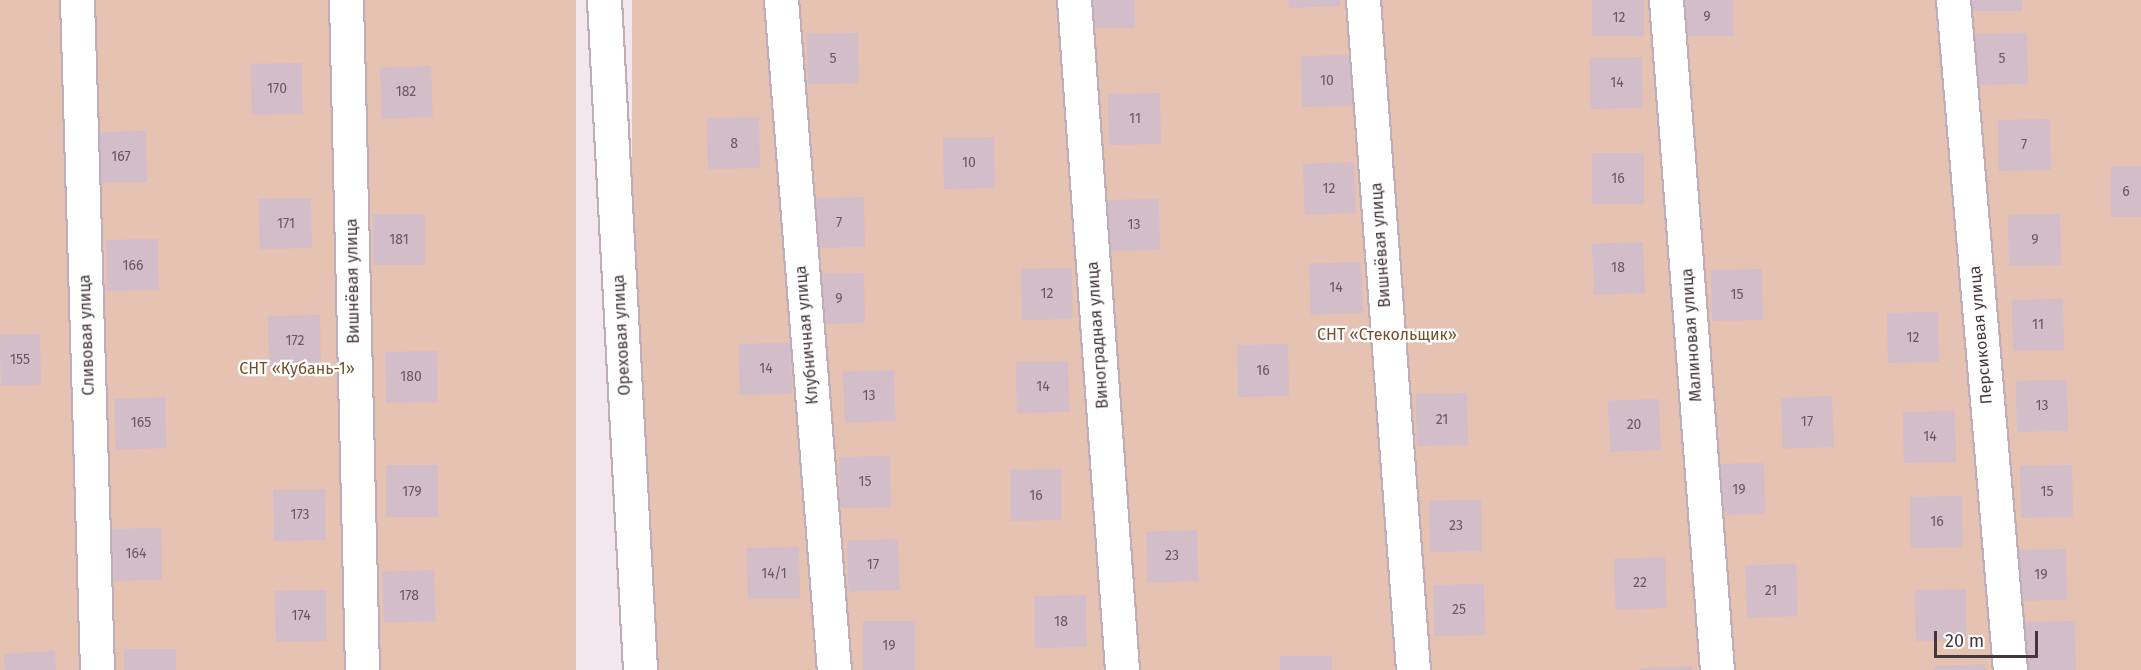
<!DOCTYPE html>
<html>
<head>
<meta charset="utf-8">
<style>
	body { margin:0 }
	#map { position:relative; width:2141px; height:670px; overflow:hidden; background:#f2e7ec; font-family:"Fira Sans",sans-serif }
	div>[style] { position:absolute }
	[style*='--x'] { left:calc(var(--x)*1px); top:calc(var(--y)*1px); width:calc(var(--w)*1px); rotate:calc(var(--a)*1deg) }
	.green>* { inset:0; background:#e5c2b2; transform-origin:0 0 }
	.building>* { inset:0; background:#d3bdc9; transform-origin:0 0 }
	.roads { filter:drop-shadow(2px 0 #c0adb7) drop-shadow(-2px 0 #c0adb7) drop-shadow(0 2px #c0adb7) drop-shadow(0 -2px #c0adb7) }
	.minor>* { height:33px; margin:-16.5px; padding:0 16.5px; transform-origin:16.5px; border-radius:16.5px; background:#fff }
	span { translate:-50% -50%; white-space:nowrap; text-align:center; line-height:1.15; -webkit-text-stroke:4.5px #fff; paint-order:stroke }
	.number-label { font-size:14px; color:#685861 }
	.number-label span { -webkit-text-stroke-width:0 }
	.street-label { font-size:16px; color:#45363e }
	.park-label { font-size:16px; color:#744f2d }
	.scale { position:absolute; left:1934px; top:631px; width:104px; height:27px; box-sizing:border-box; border:3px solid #45363e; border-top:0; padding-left:8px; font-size:18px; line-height:21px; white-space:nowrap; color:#45363e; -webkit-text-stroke:4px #fff; paint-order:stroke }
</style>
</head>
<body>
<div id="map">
	<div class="green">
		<div style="left:0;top:0;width:576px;height:670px"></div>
		<div style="left:632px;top:0;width:1509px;height:671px"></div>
	</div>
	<div class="building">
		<div style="left:1083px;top:0;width:52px;height:28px"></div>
		<div style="clip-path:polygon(1288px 0,1340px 0,1340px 6px,1289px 8px)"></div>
		<div style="left:1592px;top:0;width:52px;height:36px"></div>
		<div style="left:1681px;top:0;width:52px;height:36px"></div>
		<div style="left:1971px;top:0;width:51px;height:11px"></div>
		<div style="left:858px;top:33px;width:50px;height:51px;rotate:89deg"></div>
		<div style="left:2027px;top:33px;width:51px;height:52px;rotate:89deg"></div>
		<div style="left:1352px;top:55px;width:51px;height:51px;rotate:89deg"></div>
		<div style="left:1642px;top:57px;width:51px;height:52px;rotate:89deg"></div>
		<div style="left:302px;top:63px;width:51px;height:51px;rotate:89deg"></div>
		<div style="left:431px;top:66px;width:51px;height:51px;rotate:88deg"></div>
		<div style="left:1160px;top:93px;width:51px;height:52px;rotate:89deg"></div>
		<div style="left:759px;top:117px;width:51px;height:52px;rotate:89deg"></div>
		<div style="left:2050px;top:119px;width:51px;height:52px;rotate:89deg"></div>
		<div style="left:146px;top:131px;width:51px;height:51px;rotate:89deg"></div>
		<div style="left:994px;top:137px;width:51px;height:51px;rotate:89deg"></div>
		<div style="left:1644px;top:153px;width:51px;height:52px;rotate:90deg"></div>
		<div style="left:1354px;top:162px;width:51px;height:51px;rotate:88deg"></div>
		<div style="left:2141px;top:166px;width:51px;height:30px;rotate:90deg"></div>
		<div style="left:864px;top:197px;width:50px;height:52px;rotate:89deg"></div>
		<div style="left:311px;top:198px;width:50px;height:52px;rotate:89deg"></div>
		<div style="left:1159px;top:199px;width:51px;height:52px;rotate:89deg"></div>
		<div style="left:425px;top:214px;width:51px;height:52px;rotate:90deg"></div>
		<div style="left:2060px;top:214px;width:51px;height:52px;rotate:89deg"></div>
		<div style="left:158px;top:239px;width:51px;height:52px;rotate:89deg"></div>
		<div style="left:1643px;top:242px;width:51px;height:51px;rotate:88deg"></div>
		<div style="left:1361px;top:262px;width:51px;height:52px;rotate:88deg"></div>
		<div style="left:1072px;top:268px;width:51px;height:51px;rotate:89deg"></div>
		<div style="left:1762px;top:269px;width:51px;height:51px;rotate:89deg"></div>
		<div style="left:864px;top:273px;width:50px;height:52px;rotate:89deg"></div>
		<div style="left:2063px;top:299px;width:51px;height:51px;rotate:89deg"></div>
		<div style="left:1938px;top:312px;width:50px;height:51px;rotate:89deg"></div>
		<div style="left:320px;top:315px;width:51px;height:52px;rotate:89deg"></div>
		<div style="left:40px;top:334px;width:51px;height:40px;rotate:89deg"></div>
		<div style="left:791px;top:343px;width:51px;height:52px;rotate:89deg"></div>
		<div style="left:1288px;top:344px;width:52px;height:51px;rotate:89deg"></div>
		<div style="left:437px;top:351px;width:51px;height:52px;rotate:89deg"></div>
		<div style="left:1068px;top:361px;width:51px;height:52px;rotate:89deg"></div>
		<div style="left:894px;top:370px;width:51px;height:51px;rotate:88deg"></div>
		<div style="left:2067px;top:380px;width:51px;height:51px;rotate:89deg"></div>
		<div style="left:1467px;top:393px;width:52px;height:51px;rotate:89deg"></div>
		<div style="left:1832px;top:396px;width:51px;height:51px;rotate:88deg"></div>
		<div style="left:165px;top:397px;width:51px;height:51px;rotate:88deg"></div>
		<div style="left:1659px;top:399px;width:51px;height:51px;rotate:88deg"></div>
		<div style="left:1955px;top:411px;width:51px;height:52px;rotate:89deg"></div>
		<div style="left:890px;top:456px;width:51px;height:51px;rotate:89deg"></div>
		<div style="left:1764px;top:463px;width:51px;height:52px;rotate:89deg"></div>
		<div style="left:438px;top:465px;width:52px;height:52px;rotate:90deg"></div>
		<div style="left:2072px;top:465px;width:52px;height:52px;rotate:89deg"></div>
		<div style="left:1061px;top:469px;width:51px;height:51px;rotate:89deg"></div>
		<div style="left:325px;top:489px;width:51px;height:52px;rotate:89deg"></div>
		<div style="left:1962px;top:496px;width:51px;height:52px;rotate:89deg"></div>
		<div style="left:1481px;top:500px;width:51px;height:52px;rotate:89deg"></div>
		<div style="left:161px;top:528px;width:52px;height:52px;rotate:89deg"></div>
		<div style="left:1197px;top:530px;width:51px;height:51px;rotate:88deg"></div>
		<div style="left:898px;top:539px;width:51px;height:51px;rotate:88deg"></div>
		<div style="left:799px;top:547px;width:51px;height:52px;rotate:89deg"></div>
		<div style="left:2066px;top:549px;width:51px;height:51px;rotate:89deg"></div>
		<div style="left:1665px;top:557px;width:51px;height:51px;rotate:88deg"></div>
		<div style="left:1796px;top:564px;width:52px;height:51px;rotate:88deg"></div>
		<div style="left:434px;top:570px;width:51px;height:52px;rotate:88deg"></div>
		<div style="left:1484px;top:584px;width:51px;height:51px;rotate:89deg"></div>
		<div style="left:1966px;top:589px;width:51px;height:51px;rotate:89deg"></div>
		<div style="left:326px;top:590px;width:51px;height:51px;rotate:89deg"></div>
		<div style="left:1086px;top:595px;width:52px;height:52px;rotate:89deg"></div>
		<div style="left:915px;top:621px;width:49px;height:52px;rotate:90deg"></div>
		<div style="left:2075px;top:621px;width:49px;height:52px;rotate:89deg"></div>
		<div style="left:176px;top:649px;width:21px;height:52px;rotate:90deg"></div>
		<div style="left:55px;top:651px;width:19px;height:51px;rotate:87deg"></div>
		<div style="left:1332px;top:656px;width:14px;height:52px;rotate:90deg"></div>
		<div style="clip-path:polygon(1985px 664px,1986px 670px,1934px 670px,1934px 666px)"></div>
		<div style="clip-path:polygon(1692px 666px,1692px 670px,1640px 670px,1640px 668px)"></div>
	</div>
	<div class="roads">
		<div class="minor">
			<div style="--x:77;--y:0;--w:670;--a:88.29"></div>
			<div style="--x:346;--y:0;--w:670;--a:88.63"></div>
			<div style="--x:604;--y:0;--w:671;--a:86.92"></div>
			<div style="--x:781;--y:0;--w:672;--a:85.48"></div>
			<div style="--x:1074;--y:0;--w:672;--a:85.9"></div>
			<div style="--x:1363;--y:0;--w:672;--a:85.73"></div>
			<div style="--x:1666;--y:0;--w:672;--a:85.65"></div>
			<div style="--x:1953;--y:0;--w:672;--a:85.14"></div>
		</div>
	</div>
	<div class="number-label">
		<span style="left:1707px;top:17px">9</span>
		<span style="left:1619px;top:18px">12</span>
		<span style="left:833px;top:59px">5</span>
		<span style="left:2002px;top:59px">5</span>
		<span style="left:1327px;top:81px">10</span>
		<span style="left:1617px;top:83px">14</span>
		<span style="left:277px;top:89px">170</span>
		<span style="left:406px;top:92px">182</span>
		<span style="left:1135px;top:119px">11</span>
		<span style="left:734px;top:144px">8</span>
		<span style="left:2024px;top:145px">7</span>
		<span style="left:121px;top:157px">167</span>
		<span style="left:969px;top:163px">10</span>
		<span style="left:1618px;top:179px">16</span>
		<span style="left:1329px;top:189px">12</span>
		<span style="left:2126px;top:192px">6</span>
		<span style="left:839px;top:223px">7</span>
		<span style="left:286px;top:224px">171</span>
		<span style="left:1134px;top:225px">13</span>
		<span style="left:399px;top:240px">181</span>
		<span style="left:2035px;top:240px">9</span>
		<span style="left:133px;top:266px">166</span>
		<span style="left:1618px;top:268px">18</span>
		<span style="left:1336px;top:288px">14</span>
		<span style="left:1047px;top:294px">12</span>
		<span style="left:1737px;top:295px">15</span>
		<span style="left:839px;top:299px">9</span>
		<span style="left:2038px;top:325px">11</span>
		<span style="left:1913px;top:338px">12</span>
		<span style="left:295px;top:341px">172</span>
		<span style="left:20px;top:360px">155</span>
		<span style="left:766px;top:369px">14</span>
		<span style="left:1263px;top:371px">16</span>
		<span style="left:411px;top:377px">180</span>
		<span style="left:1043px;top:387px">14</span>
		<span style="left:869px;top:396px">13</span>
		<span style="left:2042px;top:406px">13</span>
		<span style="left:1442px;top:420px">21</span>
		<span style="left:1807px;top:422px">17</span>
		<span style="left:141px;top:423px">165</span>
		<span style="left:1634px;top:425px">20</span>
		<span style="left:1930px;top:437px">14</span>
		<span style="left:865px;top:482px">15</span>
		<span style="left:1739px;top:490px">19</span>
		<span style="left:412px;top:492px">179</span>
		<span style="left:2047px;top:492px">15</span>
		<span style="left:1036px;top:496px">16</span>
		<span style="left:300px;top:515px">173</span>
		<span style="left:1937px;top:522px">16</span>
		<span style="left:1456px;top:526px">23</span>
		<span style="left:136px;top:554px">164</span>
		<span style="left:1172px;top:556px">23</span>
		<span style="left:873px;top:565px">17</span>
		<span style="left:774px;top:574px">14/1</span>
		<span style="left:2041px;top:575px">19</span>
		<span style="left:1640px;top:583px">22</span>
		<span style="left:1771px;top:591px">21</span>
		<span style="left:409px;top:596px">178</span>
		<span style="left:1459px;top:610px">25</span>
		<span style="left:301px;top:616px">174</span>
		<span style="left:1061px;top:622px">18</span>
		<span style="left:889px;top:646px">19</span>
	</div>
	<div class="street-label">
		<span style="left:1381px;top:245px;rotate:-94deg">Вишнёвая улица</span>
		<span style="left:353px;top:281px;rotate:-91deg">Вишнёвая улица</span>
		<span style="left:87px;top:335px;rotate:-92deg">Сливовая улица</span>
		<span style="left:622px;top:335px;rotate:-93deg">Ореховая улица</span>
		<span style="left:807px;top:335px;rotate:-95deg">Клубничная улица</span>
		<span style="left:1098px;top:335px;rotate:-94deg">Виноградная улица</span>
		<span style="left:1692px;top:335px;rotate:-94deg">Малиновая улица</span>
		<span style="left:1981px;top:335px;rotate:-95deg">Персиковая улица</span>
	</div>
	<div class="park-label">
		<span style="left:1387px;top:335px">СНТ «Стекольщик»</span>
		<span style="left:297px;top:369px">СНТ «Кубань-1»</span>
	</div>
	<div class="scale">20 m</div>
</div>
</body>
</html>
